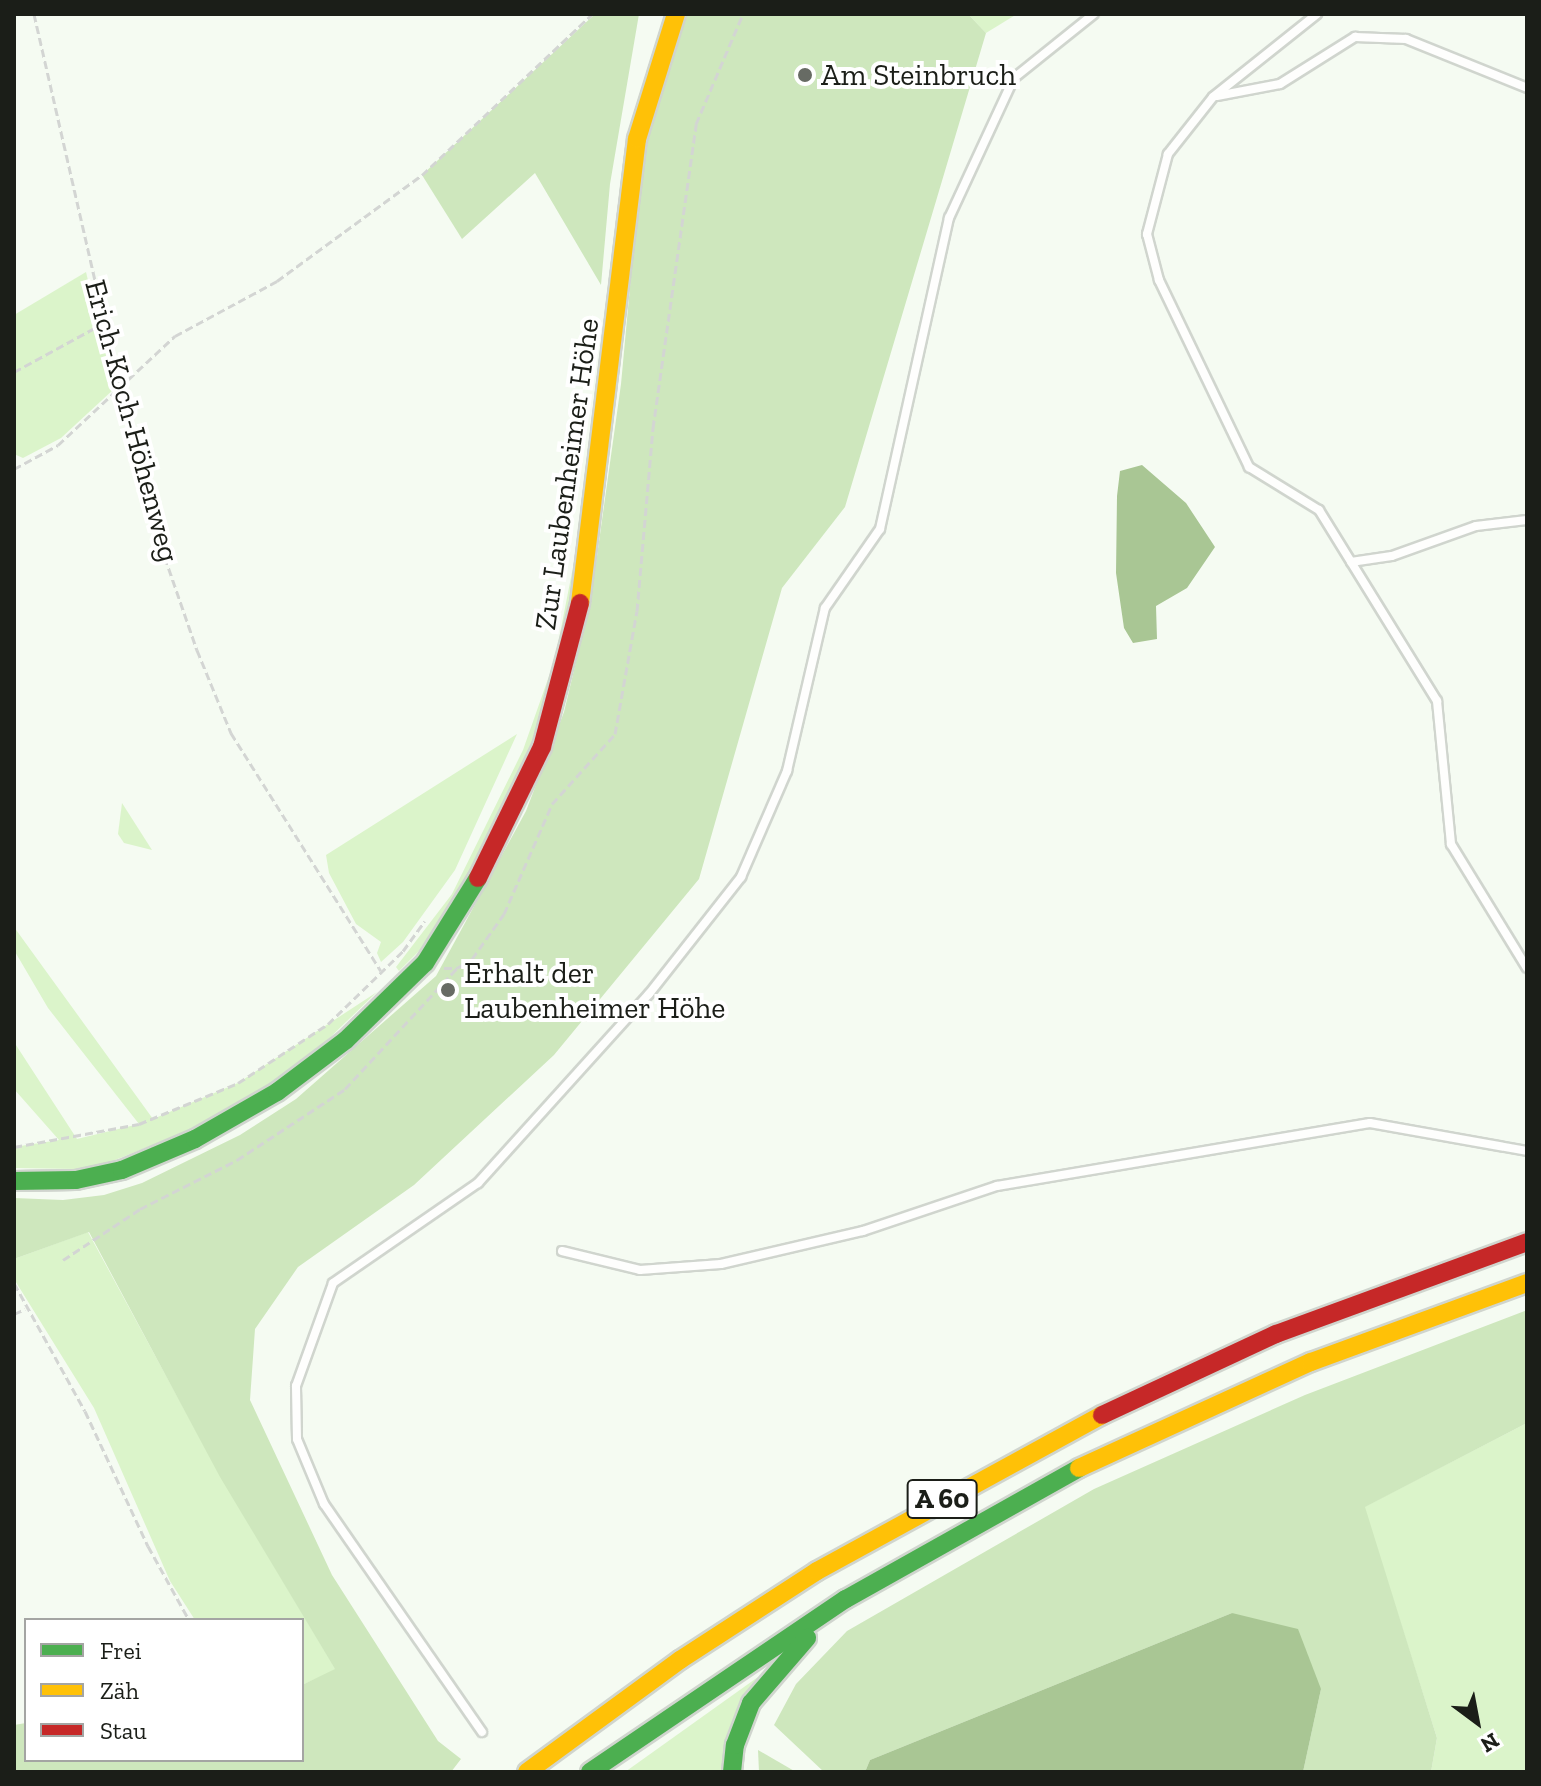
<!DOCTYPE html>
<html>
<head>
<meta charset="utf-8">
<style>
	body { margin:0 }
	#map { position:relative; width:1541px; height:1786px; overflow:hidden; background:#f5fbf2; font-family:"Zilla Slab",serif }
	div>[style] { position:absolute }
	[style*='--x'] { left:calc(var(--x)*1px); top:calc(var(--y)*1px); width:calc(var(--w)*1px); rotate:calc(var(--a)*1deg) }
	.green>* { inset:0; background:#dbf4ca }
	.forest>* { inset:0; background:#cee7bd }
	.water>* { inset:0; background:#a9c694 }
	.path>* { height:3px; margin-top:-1.5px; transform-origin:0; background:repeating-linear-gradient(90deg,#d3d5d3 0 8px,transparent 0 12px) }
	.roads { filter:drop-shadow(2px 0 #d0d5ce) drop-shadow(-2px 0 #d0d5ce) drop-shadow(0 2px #d0d5ce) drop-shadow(0 -2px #d0d5ce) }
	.lane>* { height:8px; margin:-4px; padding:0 4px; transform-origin:4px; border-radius:4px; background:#fefefd }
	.fast>* { height:18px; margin:-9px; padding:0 9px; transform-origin:9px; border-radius:9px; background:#4caf50 }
	.slow>* { height:18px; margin:-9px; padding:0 9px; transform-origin:9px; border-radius:9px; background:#ffc107 }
	.jam>* { height:18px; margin:-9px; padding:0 9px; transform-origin:9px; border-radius:9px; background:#c62828 }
	.dots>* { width:22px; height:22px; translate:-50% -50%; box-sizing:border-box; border:4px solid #fff; border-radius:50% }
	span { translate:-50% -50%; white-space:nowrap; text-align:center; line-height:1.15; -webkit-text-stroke:8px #fff; paint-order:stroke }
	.shield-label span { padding:2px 6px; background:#fff; border:2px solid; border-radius:6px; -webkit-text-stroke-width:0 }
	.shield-label { font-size:28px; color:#1b1e18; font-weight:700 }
	.poi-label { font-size:30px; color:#1b1e18 }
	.left { translate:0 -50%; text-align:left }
	.street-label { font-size:30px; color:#1b1e18 }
	.frame { position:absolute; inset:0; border:16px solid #1b1e18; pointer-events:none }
	.legend { position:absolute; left:24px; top:1618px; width:280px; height:144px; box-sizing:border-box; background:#fff; border:2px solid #a4a5a3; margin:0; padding:10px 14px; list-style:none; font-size:24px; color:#1b1e18 }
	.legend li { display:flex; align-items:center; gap:16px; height:40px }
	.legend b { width:40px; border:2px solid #a4a5a3 }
	.north { position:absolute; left:1437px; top:1682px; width:80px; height:80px; -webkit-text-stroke:6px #fff; paint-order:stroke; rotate:148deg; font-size:22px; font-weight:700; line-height:32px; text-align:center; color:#1b1e18 }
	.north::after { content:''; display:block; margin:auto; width:28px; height:36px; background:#1b1e18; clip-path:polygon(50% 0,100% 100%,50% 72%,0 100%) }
</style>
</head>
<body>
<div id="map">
	<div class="green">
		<div style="clip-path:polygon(968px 14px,1017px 14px,986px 33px)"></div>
		<div style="clip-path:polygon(86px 272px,114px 389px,61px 438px,23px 458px,14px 454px,14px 315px)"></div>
		<div style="clip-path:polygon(584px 511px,574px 598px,539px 732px,499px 828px,422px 948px,399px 971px,396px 967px,452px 894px,523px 750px,555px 659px)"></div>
		<div style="clip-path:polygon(517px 734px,455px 870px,403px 942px,381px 962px,377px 953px,381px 942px,356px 924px,329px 873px,326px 855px)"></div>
		<div style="clip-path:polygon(122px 803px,152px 850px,124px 843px,118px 834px)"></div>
		<div style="clip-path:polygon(14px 927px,153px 1119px,238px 1083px,377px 992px,315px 1052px,259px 1094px,195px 1128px,105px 1164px,77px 1169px,14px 1168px,14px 1147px,59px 1140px,14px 1089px,14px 1042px,77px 1139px,139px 1124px,48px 1008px,14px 950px)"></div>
		<div style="clip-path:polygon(88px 1232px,221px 1477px,336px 1670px,302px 1685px,302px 1620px,195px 1620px,170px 1581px,94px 1408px,14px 1279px,14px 1259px)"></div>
		<div style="clip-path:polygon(1527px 1423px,1527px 1772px,1431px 1772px,1437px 1738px,1364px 1507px)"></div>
		<div style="clip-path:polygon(758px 1677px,725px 1772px,625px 1772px)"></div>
	</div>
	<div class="forest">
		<div style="clip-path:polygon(595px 14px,639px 14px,610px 184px,601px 285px,535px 173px,462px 239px,422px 175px)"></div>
		<div style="clip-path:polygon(687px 14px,968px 14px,986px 33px,845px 507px,782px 588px,699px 879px,554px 1055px,414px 1185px,298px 1267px,255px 1329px,250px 1400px,332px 1575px,438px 1741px,461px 1759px,451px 1772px,14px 1772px,14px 1725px,26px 1723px,26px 1760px,302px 1760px,302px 1685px,335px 1669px,220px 1477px,89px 1232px,14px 1259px,14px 1198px,63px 1200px,104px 1195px,142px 1183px,240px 1135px,296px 1099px,436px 976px,526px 811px,564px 712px,591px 599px,621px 384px,640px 179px,656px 88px)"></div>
		<div style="clip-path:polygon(1527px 1310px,1527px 1423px,1365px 1507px,1437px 1738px,1431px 1772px,1303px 1772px,1321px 1689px,1232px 1613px,870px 1760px,865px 1772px,824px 1772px,774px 1725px,796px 1684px,847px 1631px,1094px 1489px,1305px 1395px)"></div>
		<div style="clip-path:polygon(758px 1750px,796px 1772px,759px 1772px)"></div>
	</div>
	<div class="water">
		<div style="clip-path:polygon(1142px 465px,1186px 503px,1215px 547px,1187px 588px,1156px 606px,1157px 639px,1133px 643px,1124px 628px,1116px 573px,1117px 496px,1120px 471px)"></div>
		<div style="clip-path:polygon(1232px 1613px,1298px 1629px,1321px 1689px,1303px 1772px,865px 1772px,870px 1760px)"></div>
	</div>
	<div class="path">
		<div style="--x:34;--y:14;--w:499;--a:77.1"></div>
		<div style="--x:145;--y:500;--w:159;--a:70.9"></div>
		<div style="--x:197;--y:650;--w:90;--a:67.7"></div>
		<div style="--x:231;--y:733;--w:281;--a:57.8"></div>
		<div style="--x:14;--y:372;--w:102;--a:-28.6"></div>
		<div style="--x:14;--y:469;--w:50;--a:-28.6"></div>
		<div style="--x:58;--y:445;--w:160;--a:-43"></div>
		<div style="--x:175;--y:336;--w:116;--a:-28.3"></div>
		<div style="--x:277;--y:281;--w:180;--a:-36.2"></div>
		<div style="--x:422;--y:175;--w:234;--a:-43.4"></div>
		<div style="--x:444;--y:968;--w:13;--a:0"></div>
		<div style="--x:457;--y:968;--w:17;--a:-31"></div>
		<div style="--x:472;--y:959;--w:55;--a:-54.6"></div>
		<div style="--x:504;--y:914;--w:120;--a:-66.4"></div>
		<div style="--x:552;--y:804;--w:94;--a:-48"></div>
		<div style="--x:615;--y:734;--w:125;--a:-79.9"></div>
		<div style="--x:637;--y:611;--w:184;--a:-85"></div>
		<div style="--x:653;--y:428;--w:307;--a:-81.9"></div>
		<div style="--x:696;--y:124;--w:120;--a:-66.9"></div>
		<div style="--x:14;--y:1147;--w:127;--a:-10.4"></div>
		<div style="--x:139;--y:1124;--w:107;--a:-22.5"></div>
		<div style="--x:238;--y:1083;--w:108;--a:-33.2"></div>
		<div style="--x:328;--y:1024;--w:105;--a:-44.2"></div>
		<div style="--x:403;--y:951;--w:37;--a:-54"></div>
		<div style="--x:63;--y:1260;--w:92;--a:-33.5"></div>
		<div style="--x:140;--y:1209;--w:109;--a:-26.8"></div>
		<div style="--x:237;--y:1160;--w:129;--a:-33.3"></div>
		<div style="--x:345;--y:1089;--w:165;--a:-47.2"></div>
		<div style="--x:14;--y:1283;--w:146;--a:61"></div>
		<div style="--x:85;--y:1411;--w:149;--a:65"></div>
		<div style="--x:148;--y:1546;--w:85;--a:61"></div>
		<div style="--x:14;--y:1314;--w:12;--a:-24"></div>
	</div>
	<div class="roads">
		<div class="lane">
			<div style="--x:1317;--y:14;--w:133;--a:141.4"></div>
			<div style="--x:1213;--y:97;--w:73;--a:128.3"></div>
			<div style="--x:1168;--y:154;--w:83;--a:104.7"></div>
			<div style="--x:1147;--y:234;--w:48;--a:75.4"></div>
			<div style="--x:1159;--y:280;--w:208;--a:64.3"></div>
			<div style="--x:1249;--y:467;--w:82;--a:31.6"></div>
			<div style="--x:1319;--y:510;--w:225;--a:58.3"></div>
			<div style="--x:1437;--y:701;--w:144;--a:84.4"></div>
			<div style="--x:1451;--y:844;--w:145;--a:58.5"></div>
			<div style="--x:1217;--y:96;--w:64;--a:-10.8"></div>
			<div style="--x:1280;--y:84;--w:89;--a:-32.1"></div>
			<div style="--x:1355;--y:37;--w:51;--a:2.2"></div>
			<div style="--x:1406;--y:39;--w:131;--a:22"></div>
			<div style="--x:1351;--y:562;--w:41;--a:-8.3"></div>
			<div style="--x:1392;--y:556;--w:89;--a:-19.7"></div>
			<div style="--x:1476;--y:526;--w:51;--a:-6.7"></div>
			<div style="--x:562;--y:1251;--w:80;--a:13.7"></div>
			<div style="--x:640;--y:1270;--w:81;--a:-4.2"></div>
			<div style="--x:721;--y:1264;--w:146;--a:-13.1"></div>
			<div style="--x:863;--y:1231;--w:141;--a:-18.6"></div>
			<div style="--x:997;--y:1186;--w:378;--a:-9.6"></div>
			<div style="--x:1370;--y:1123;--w:159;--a:10.1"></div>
			<div style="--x:482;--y:1732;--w:277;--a:-124.7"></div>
			<div style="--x:324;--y:1504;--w:70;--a:-112.6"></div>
			<div style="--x:297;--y:1439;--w:53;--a:-91.1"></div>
			<div style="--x:296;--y:1386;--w:109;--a:-70.2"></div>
			<div style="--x:333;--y:1283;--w:176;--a:-34.6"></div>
			<div style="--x:478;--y:1183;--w:255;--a:-47.9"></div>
			<div style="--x:649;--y:994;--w:149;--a:-51.8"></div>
			<div style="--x:741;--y:877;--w:116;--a:-66.5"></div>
			<div style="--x:787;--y:771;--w:167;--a:-76.9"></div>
			<div style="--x:825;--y:608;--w:96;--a:-55.2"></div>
			<div style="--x:880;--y:529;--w:319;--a:-77.5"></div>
			<div style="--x:949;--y:218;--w:154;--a:-65.1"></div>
			<div style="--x:1014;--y:78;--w:102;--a:-38.7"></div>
		</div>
		<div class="fast">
			<div style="--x:14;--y:1181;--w:62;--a:-0.9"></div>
			<div style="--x:76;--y:1180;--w:47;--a:-12.3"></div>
			<div style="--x:122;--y:1170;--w:79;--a:-23"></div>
			<div style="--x:195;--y:1139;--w:95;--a:-29.8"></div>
			<div style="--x:277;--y:1092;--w:86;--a:-37"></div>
			<div style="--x:346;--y:1040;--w:110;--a:-44.3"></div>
			<div style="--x:425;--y:963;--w:100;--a:-58.1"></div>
			<div style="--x:590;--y:1772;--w:309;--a:-34.1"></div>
			<div style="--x:846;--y:1599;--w:267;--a:-29.3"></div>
			<div style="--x:732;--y:1772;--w:27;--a:-84"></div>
			<div style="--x:735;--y:1745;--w:45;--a:-69.1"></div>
			<div style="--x:751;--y:1703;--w:86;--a:-49.3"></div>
		</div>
		<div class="slow">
			<div style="--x:580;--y:603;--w:467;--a:-83"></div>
			<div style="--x:637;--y:139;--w:131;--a:-72.7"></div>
			<div style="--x:1079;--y:1468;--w:255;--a:-24.6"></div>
			<div style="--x:1311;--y:1362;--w:230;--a:-20.1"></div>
			<div style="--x:527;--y:1772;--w:190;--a:-36.2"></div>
			<div style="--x:680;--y:1660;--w:163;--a:-33"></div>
			<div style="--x:817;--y:1571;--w:325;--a:-28.7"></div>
		</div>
		<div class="jam">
			<div style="--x:478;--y:878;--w:146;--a:-64"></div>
			<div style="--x:542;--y:747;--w:149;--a:-75.2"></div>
			<div style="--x:1102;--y:1415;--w:192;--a:-25"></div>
			<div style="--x:1276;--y:1334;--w:267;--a:-20.1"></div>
		</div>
	</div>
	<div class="dots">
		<div style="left:805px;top:75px;background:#676b64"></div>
		<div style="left:448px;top:990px;background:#676b64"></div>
	</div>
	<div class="shield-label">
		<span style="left:942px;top:1499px">A 60</span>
	</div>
	<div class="poi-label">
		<span class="left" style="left:821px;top:75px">Am Steinbruch</span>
		<span class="left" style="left:464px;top:990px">Erhalt der<br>Laubenheimer Höhe</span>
	</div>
	<div class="street-label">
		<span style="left:132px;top:421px;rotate:75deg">Erich-Koch-Höhenweg</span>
		<span style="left:567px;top:474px;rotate:-82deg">Zur Laubenheimer Höhe</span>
	</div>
	<div class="frame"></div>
	<ul class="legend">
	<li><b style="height:10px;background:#4caf50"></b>Frei</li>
	<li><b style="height:10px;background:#ffc107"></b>Zäh</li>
	<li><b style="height:10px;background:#c62828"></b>Stau</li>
	</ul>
	<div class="north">N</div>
</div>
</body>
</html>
